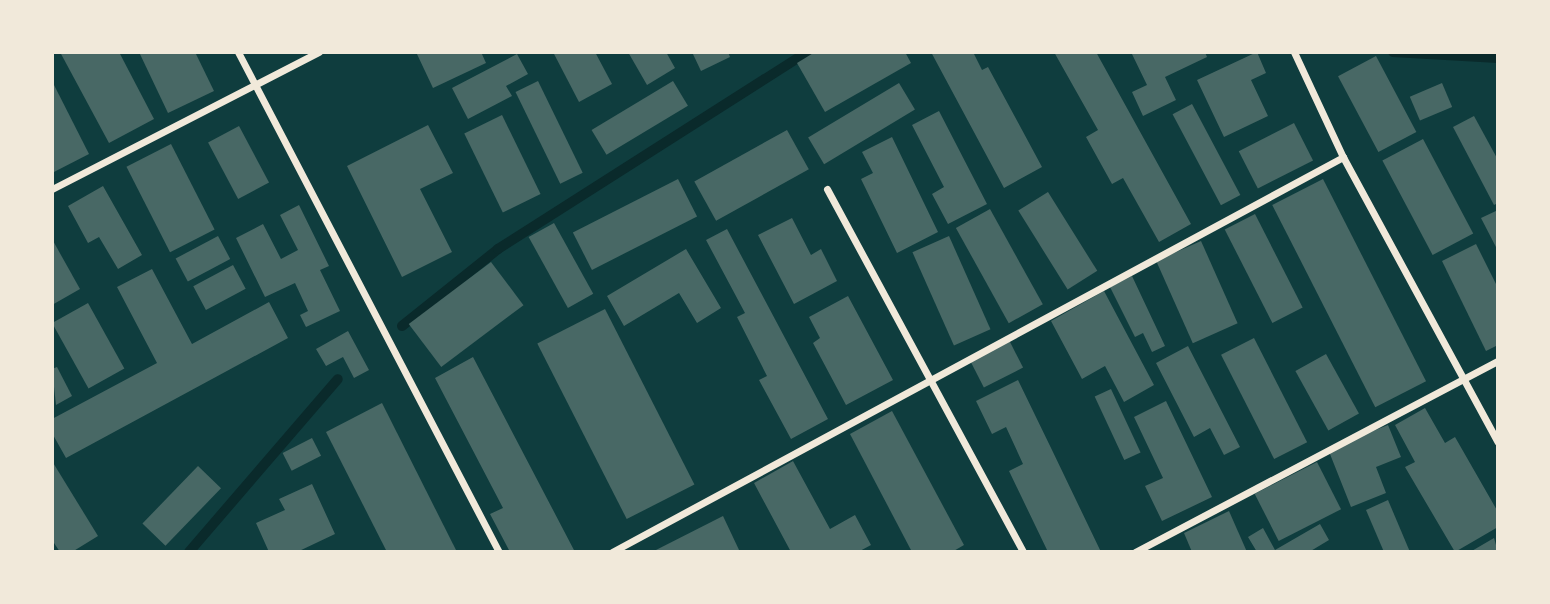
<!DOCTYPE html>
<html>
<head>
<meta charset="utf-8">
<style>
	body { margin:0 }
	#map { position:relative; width:1550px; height:604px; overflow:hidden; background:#0f3d3e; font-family:"PT Sans",sans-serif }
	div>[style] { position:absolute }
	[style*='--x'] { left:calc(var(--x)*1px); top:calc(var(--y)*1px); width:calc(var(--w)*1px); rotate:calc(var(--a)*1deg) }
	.stream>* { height:10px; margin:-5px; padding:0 5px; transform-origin:5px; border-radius:5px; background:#0a2a2b }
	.building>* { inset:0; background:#486865; transform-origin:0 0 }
	.minor>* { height:7px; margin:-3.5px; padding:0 3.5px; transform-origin:3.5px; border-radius:3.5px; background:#f1e9da }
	span { translate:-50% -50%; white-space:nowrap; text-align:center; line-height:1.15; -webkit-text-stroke:7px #f1e9da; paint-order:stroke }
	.frame { position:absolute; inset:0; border:54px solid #f1e9da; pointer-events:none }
</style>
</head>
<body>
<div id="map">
	<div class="stream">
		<div style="--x:1393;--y:52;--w:105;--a:3.3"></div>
		<div style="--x:402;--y:326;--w:123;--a:-38.7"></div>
		<div style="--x:498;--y:249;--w:366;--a:-32.5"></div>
		<div style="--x:189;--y:552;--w:228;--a:-49.3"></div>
	</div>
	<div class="building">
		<div style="clip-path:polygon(60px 52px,119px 52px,154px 119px,109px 143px)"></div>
		<div style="clip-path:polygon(139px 52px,195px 52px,214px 91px,168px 113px)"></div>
		<div style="clip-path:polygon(416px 52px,481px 52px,486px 63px,433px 88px)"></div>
		<div style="clip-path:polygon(553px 52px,595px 52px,612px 84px,579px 102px)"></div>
		<div style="clip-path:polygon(628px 52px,666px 52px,675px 68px,647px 85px)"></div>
		<div style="clip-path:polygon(692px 52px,728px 52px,730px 57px,701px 71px)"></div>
		<div style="clip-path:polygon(815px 52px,905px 52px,911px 63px,825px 112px,797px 63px)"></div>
		<div style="clip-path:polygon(931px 52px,973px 52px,982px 70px,988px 67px,1042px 167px,1004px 188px)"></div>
		<div style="clip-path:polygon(1054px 52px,1096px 52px,1191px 224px,1159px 242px,1123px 178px,1112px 184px,1086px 137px,1098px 130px)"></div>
		<div style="clip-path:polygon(1131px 52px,1205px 52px,1207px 57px,1165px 77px,1176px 100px,1143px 116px,1132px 92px,1147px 85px)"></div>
		<div style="clip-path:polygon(1257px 52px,1266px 73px,1251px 80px,1268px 116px,1224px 137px,1197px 80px)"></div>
		<div style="clip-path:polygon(517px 54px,528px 74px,506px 86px,512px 96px,468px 119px,452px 88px)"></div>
		<div style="left:1376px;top:56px;width:86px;height:43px;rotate:62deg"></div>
		<div style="clip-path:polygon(52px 81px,89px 154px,52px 173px)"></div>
		<div style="left:538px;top:81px;width:102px;height:25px;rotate:64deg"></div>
		<div style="left:673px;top:81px;width:29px;height:95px;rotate:59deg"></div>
		<div style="left:899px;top:83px;width:31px;height:106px;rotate:59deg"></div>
		<div style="left:1442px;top:83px;width:26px;height:35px;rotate:67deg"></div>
		<div style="left:1192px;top:104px;width:103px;height:22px;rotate:62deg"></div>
		<div style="clip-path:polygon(939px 111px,987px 204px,948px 224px,932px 194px,944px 187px,912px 125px)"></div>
		<div style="left:502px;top:115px;width:88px;height:42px;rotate:64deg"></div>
		<div style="clip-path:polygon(1474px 116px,1498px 160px,1498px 203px,1494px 205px,1453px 127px)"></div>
		<div style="left:1294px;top:123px;width:42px;height:62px;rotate:63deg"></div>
		<div style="clip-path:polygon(428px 125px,453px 173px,420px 189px,452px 252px,402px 277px,347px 166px)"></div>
		<div style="left:239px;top:126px;width:64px;height:35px;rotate:62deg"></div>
		<div style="left:787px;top:130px;width:45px;height:106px;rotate:61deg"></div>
		<div style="clip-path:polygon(892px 137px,938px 232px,897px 253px,861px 179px,873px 173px,862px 152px)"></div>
		<div style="left:1423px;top:139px;width:107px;height:46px;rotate:62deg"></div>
		<div style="left:171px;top:144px;width:96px;height:50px;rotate:63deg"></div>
		<div style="left:678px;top:179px;width:42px;height:118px;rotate:63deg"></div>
		<div style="left:1323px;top:179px;width:227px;height:57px;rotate:63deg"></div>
		<div style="clip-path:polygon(103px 186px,142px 255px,118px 269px,99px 237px,88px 243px,68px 206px)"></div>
		<div style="left:1048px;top:192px;width:93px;height:35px;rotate:58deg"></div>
		<div style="clip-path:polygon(299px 205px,329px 266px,320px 270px,340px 311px,306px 327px,300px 315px,308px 311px,295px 283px,265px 297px,236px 238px,263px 224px,281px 259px,298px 250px,280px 215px)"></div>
		<div style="left:990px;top:209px;width:109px;height:39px;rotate:61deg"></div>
		<div style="clip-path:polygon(1498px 210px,1498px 251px,1481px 218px)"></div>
		<div style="left:1255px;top:214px;width:105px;height:34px;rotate:63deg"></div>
		<div style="clip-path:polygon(792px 218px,811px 255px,821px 249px,837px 281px,794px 304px,758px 235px)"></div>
		<div style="left:554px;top:223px;width:81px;height:29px;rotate:61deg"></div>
		<div style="clip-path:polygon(727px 229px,828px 419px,791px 439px,759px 380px,767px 376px,737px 317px,745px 313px,706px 240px)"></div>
		<div style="left:218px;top:236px;width:26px;height:48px;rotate:62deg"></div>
		<div style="left:949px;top:236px;width:102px;height:40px;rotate:66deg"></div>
		<div style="clip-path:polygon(52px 239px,80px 289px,52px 305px)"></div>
		<div style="left:1201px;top:241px;width:90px;height:49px;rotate:66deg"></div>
		<div style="clip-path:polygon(1476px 244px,1498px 288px,1498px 345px,1486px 351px,1442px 261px)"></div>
		<div style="clip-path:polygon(686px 249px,721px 308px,697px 323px,679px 293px,624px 326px,607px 296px)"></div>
		<div style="left:491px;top:262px;width:54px;height:103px;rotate:53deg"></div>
		<div style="left:233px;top:265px;width:27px;height:45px;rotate:62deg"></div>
		<div style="clip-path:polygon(152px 269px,192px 344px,269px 302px,288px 338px,66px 458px,52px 433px,52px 419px,157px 363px,117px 287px)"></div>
		<div style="clip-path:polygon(1132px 276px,1165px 346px,1152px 352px,1143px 333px,1135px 337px,1110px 287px)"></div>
		<div style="clip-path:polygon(1104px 291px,1154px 385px,1124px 402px,1105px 366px,1082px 379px,1051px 321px)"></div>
		<div style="clip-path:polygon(848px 296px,893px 380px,846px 405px,813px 343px,820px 338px,809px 317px)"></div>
		<div style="left:88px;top:303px;width:75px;height:41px;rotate:61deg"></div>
		<div style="left:605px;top:309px;width:197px;height:76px;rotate:63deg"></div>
		<div style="clip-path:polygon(348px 331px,369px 370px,354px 378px,343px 357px,326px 366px,316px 349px)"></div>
		<div style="left:1254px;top:338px;width:117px;height:37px;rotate:63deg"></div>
		<div style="left:1009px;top:340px;width:31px;height:44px;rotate:63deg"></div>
		<div style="clip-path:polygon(1188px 346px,1240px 447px,1224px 455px,1210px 428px,1194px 437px,1156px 363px)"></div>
		<div style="left:1326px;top:354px;width:68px;height:35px;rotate:61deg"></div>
		<div style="clip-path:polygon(473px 357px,575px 552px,510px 552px,490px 514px,503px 508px,435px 378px)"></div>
		<div style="clip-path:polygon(57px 367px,72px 396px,56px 405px,52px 369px)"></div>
		<div style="clip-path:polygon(1018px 380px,1052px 450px,1101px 552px,1048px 552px,1009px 471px,1023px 464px,1006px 427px,992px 434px,976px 401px)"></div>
		<div style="left:1111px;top:389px;width:70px;height:18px;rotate:65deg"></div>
		<div style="clip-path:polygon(1166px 401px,1212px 497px,1162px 521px,1145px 486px,1163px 478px,1134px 417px)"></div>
		<div style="clip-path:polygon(382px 403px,457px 552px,387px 552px,326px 432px)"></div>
		<div style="clip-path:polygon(1425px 408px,1445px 443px,1455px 437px,1498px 512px,1498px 527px,1455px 552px,1405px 467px,1415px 462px,1395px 425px)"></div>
		<div style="clip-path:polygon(892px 411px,964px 545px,952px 552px,912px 552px,850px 434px)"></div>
		<div style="clip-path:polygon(1388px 425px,1401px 457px,1376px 467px,1386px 493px,1351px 507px,1328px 449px)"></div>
		<div style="left:312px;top:438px;width:20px;height:33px;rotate:63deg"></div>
		<div style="clip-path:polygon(52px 461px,98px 536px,72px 552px,60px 552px,52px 540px)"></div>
		<div style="clip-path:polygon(793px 461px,830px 529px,855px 515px,871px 545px,858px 552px,791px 552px,754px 483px)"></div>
		<div style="left:1317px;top:462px;width:53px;height:70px;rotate:63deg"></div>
		<div style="left:198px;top:466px;width:32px;height:80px;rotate:44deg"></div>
		<div style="clip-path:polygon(312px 484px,335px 534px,297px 552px,269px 552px,256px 523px,285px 510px,279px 499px)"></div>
		<div style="clip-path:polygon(1388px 500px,1410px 552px,1384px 552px,1366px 510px)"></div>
		<div style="clip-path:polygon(1229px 511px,1247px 552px,1192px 552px,1184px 533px)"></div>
		<div style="clip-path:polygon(723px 516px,740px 552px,652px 552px)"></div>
		<div style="clip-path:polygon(1320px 524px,1329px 540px,1309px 552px,1257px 552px,1248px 537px,1263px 528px,1275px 550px)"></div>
		<div style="clip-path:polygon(1494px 538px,1498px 552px,1470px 552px)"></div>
	</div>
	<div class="minor">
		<div style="--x:238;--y:52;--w:564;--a:62.44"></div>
		<div style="--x:1294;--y:52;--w:116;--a:65"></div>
		<div style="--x:1343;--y:157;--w:324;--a:61.5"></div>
		<div style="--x:52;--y:189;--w:300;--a:-27.2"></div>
		<div style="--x:827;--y:189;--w:413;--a:61.6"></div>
		<div style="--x:612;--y:552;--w:831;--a:-28.38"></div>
		<div style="--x:1135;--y:552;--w:410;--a:-27.8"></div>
	</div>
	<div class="frame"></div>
</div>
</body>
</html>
